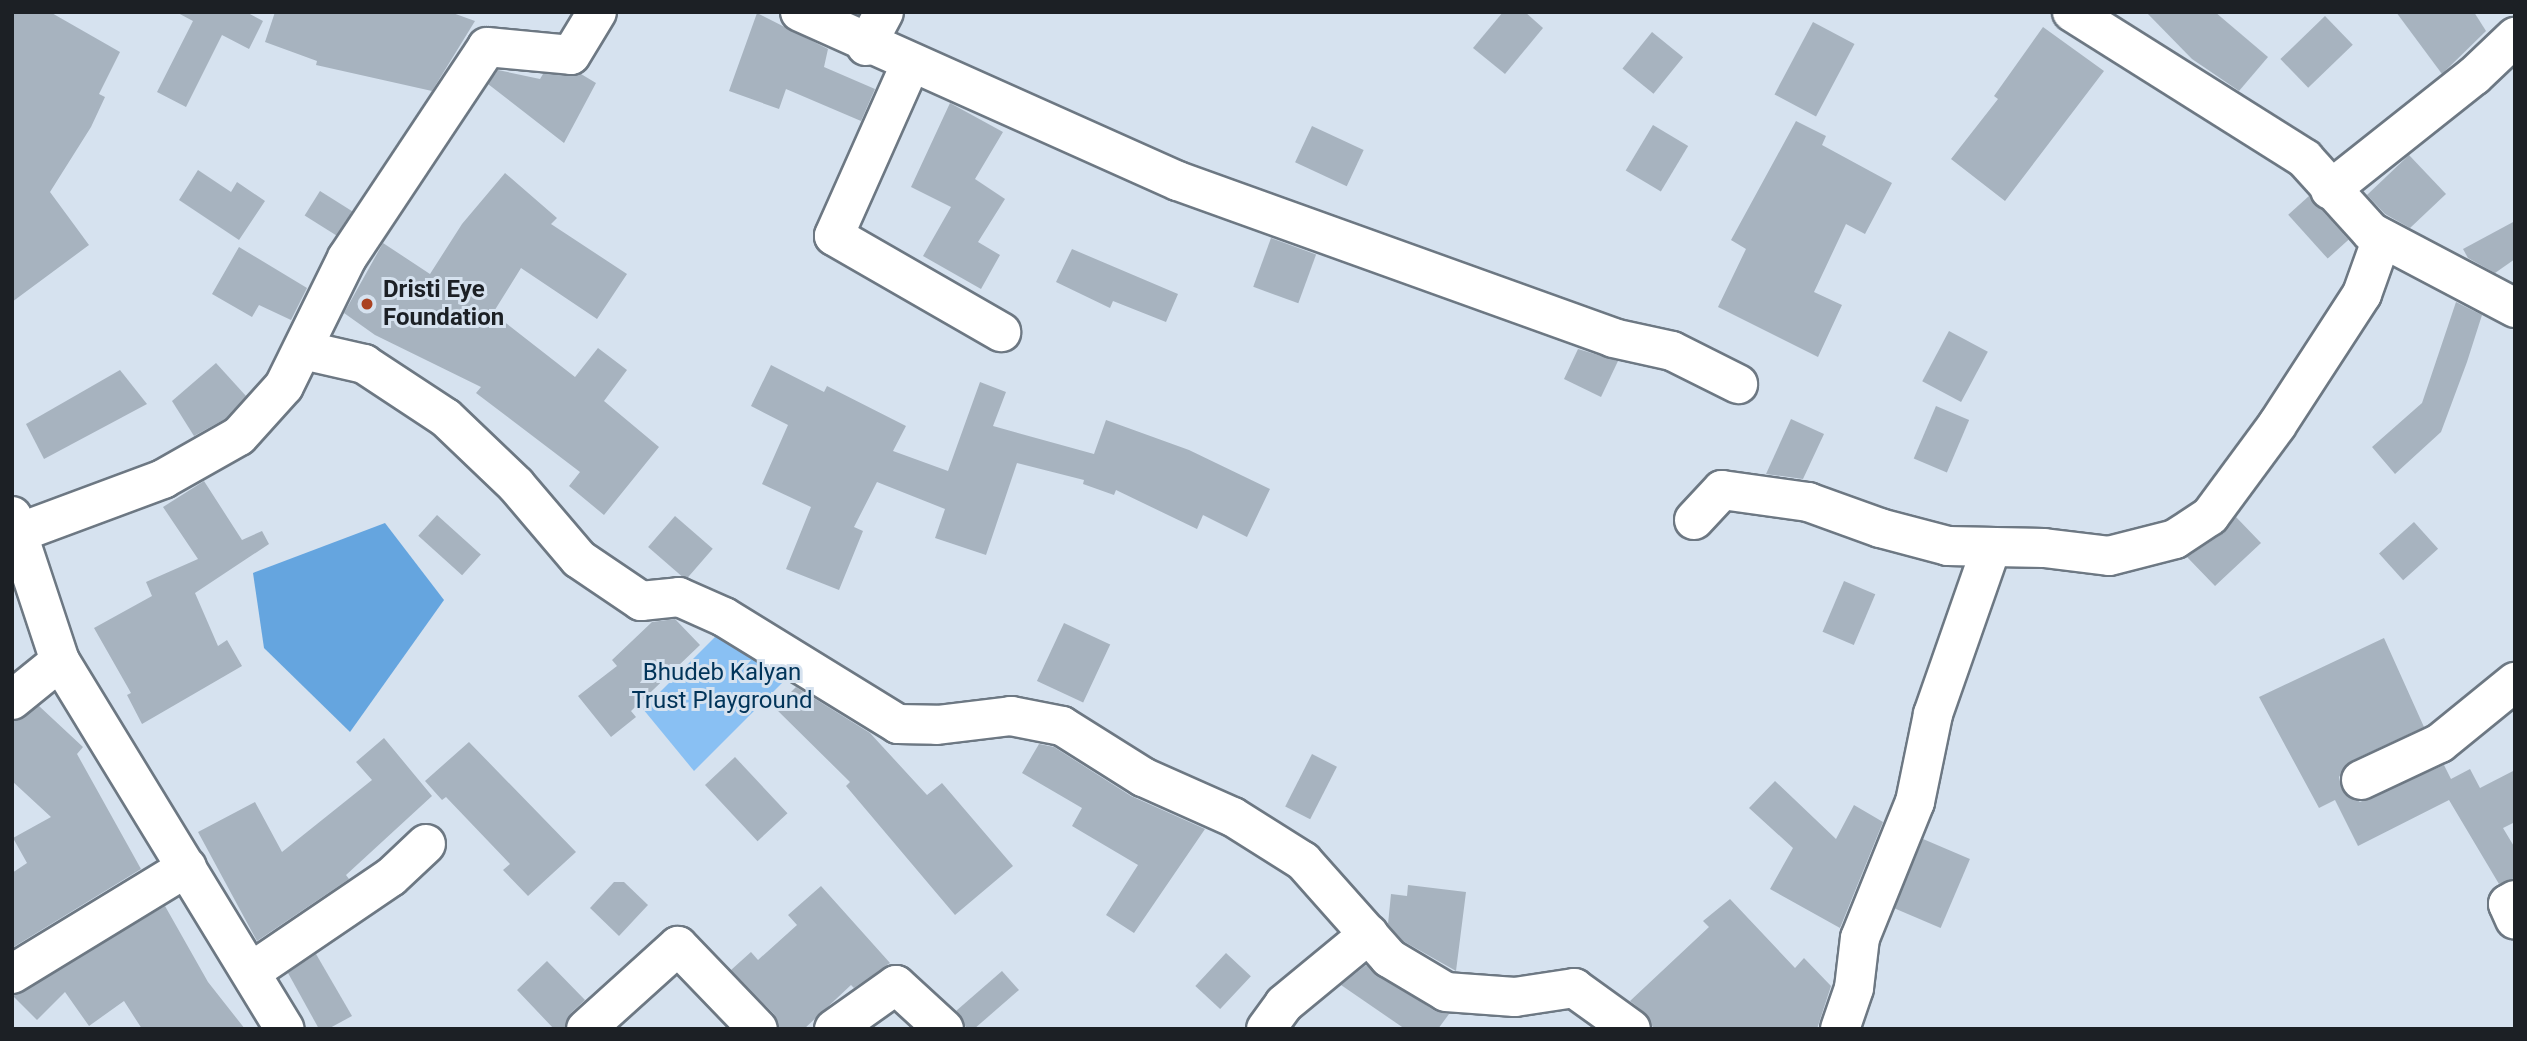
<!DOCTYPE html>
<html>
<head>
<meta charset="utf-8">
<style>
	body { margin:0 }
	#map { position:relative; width:2527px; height:1041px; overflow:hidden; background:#d6e2ef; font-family:Roboto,sans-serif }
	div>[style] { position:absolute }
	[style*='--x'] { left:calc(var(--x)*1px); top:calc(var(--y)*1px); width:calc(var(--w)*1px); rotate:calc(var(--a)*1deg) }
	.green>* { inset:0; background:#89c0f3 }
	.water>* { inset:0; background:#65a5df }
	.building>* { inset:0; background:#a7b3bf; transform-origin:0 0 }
	.roads { filter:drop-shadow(2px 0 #6d7883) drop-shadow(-2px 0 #6d7883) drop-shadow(0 2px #6d7883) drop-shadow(0 -2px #6d7883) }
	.minor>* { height:38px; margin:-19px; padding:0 19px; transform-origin:19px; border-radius:19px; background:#fff }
	.major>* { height:38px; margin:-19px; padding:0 19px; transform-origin:19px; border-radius:19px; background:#fff }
	.dots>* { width:19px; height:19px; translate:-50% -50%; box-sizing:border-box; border:4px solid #d6e2ef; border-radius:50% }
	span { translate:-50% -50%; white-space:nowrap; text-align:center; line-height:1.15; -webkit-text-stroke:6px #d6e2ef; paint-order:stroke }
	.poi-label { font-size:24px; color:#1c2025; font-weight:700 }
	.left { translate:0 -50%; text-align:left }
	.park-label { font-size:24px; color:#013459 }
	.frame { position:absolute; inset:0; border:14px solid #1c2025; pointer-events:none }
</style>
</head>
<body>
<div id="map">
	<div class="green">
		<div style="clip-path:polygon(731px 621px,801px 664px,694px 771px,643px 709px)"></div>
	</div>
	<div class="water">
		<div style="clip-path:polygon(385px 523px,444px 600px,350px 732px,264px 648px,253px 573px)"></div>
	</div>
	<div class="building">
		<div style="clip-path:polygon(12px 12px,50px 12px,120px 52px,99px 94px,105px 97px,91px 127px,50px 192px,89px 245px,12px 302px)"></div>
		<div style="clip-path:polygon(176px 12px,246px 12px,263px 21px,249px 49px,222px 35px,186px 107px,157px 92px,193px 21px)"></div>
		<div style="clip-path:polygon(275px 12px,450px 12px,475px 21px,432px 91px,316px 65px,317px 61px,265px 42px)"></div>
		<div style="clip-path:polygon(1503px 12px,1525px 12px,1543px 28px,1505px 74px,1473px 48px)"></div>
		<div style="clip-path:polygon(2146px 12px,2215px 12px,2268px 57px,2239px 91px,2192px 59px)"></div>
		<div style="clip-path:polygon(2396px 12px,2474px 12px,2486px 31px,2442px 74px)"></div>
		<div style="clip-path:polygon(757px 13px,828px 49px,824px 67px,875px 89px,861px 121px,786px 89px,779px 109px,729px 91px)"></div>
		<div style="left:2325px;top:16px;width:40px;height:62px;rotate:46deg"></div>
		<div style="left:1813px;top:22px;width:47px;height:82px;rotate:28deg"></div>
		<div style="clip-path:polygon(2043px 27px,2104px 71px,2005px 201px,1951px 159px,1998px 99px,1994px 96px)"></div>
		<div style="left:1652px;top:32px;width:40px;height:47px;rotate:39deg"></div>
		<div style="clip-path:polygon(498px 70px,540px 79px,543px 74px,581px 74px,596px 83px,564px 143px,488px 84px)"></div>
		<div style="clip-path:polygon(950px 103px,1003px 132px,975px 179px,1005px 199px,978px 242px,1000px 255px,981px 289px,923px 256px,951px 207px,911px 187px)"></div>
		<div style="clip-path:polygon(1796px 121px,1826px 136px,1822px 145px,1892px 183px,1865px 234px,1846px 224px,1814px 292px,1842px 305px,1818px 357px,1718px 307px,1746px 249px,1731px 240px)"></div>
		<div style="left:1653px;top:125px;width:41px;height:53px;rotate:31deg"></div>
		<div style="left:1312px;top:126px;width:57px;height:40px;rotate:25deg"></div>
		<div style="clip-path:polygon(2409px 155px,2446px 194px,2410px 228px,2385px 214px,2367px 195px)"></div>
		<div style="clip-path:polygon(198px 170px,231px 192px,237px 182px,265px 201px,239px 240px,179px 200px)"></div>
		<div style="clip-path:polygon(505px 173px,557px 218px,551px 224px,627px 274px,597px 319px,521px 268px,493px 313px,575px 377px,598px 348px,627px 370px,604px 401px,659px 447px,604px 515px,569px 486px,580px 472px,476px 393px,481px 387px,375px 335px,344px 313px,383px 243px,430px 274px,462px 224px)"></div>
		<div style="left:320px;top:191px;width:38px;height:29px;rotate:32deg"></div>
		<div style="left:2309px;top:196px;width:59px;height:28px;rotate:48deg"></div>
		<div style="clip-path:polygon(2515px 221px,2515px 259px,2495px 273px,2468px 258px,2463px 249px)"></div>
		<div style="left:1271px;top:238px;width:48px;height:52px;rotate:20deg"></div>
		<div style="clip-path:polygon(239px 247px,307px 288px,291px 320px,259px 305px,252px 317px,212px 294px)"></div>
		<div style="clip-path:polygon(1072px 249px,1178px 294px,1166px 322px,1113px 301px,1110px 308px,1056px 282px)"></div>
		<div style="clip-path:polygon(2456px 302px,2482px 315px,2467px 362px,2441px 432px,2395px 474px,2372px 447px,2422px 403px)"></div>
		<div style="left:1949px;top:331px;width:44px;height:57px;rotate:28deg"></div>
		<div style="clip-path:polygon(1578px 349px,1618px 361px,1601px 397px,1564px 379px)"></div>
		<div style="clip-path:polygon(216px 363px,246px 396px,225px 419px,194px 436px,172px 401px)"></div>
		<div style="clip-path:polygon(771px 365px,824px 392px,827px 386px,906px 426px,893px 451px,948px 471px,980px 382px,1006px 392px,993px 426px,1094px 454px,1106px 420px,1189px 450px,1270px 489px,1247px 537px,1203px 515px,1197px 529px,1116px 490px,1114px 495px,1083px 484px,1084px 480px,1017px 463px,986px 555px,935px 538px,945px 509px,877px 482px,854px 527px,863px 531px,839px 590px,786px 569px,811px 507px,762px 484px,788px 425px,751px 406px)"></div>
		<div style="clip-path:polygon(120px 370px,147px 404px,44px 459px,26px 424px)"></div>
		<div style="left:1936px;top:406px;width:36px;height:57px;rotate:23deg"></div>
		<div style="clip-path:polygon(1791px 419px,1824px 434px,1803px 479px,1766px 474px)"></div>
		<div style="clip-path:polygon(204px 481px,242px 540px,262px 531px,269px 544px,195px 593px,218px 646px,227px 640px,242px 666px,142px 724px,127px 695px,131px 693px,94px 628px,152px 596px,146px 582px,198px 559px,163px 507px)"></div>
		<div style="left:437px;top:515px;width:59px;height:28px;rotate:42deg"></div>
		<div style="left:675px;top:516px;width:50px;height:41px;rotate:41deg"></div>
		<div style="clip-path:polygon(2236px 517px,2261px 543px,2215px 586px,2187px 557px,2222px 534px)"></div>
		<div style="left:2414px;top:522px;width:36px;height:47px;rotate:48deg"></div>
		<div style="left:1844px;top:581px;width:34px;height:55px;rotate:23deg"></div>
		<div style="clip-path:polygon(675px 619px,700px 645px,631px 711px,636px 717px,611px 737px,578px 696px,617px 666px,612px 660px,652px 622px)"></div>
		<div style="left:1064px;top:623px;width:51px;height:64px;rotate:25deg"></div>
		<div style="clip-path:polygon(2384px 638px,2424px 727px,2351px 761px,2339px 777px,2342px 790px,2360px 802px,2444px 765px,2451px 779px,2470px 769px,2480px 788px,2515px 770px,2515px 822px,2503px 828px,2515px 848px,2515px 878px,2499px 884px,2449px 800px,2358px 846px,2335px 800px,2319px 808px,2259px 697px)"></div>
		<div style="clip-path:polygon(796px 687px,870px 733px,927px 795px,942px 783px,1013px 866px,955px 915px,846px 786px,850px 782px,775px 708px)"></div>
		<div style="clip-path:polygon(39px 706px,83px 747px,77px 754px,141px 869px,12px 948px,12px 873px,27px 863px,13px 838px,51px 817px,12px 781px,12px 722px)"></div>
		<div style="clip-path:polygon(384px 738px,432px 796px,346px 875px,349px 879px,257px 941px,198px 832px,255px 802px,282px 852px,372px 780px,356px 762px)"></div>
		<div style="clip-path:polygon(469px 742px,576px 852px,528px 896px,503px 870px,510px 864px,446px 797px,442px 800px,425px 781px)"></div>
		<div style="clip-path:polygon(1039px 744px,1054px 747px,1131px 796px,1205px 829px,1134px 933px,1106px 915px,1138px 865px,1072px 826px,1082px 808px,1022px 773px)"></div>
		<div style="left:1312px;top:754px;width:28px;height:59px;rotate:27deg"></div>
		<div style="left:735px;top:757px;width:77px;height:41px;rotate:47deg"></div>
		<div style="clip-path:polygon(1775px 781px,1836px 839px,1854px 805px,1883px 822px,1840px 928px,1770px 889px,1793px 848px,1749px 808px)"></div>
		<div style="left:1923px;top:839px;width:51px;height:75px;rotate:23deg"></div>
		<div style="clip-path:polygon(614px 882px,624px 882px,648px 905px,619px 936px,590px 908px)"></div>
		<div style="clip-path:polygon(1408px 885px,1466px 892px,1456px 971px,1403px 941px,1388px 924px,1391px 894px,1407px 896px)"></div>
		<div style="clip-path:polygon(821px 886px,890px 963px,854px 988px,851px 985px,804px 1029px,779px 1029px,774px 1014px,731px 970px,751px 952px,758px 960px,797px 925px,788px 915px)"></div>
		<div style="clip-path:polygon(1730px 899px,1795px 968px,1804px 958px,1831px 986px,1817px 1029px,1654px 1029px,1644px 1012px,1630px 1001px,1709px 927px,1703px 921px)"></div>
		<div style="clip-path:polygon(165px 906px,208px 982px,245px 1029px,142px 1029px,124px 1001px,89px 1026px,65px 992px,37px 1020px,13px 996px)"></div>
		<div style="left:1226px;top:953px;width:34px;height:45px;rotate:43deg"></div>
		<div style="clip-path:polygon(316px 954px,352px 1016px,328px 1029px,319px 1029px,288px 973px)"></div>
		<div style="clip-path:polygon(547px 961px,585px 1000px,571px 1013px,565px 1029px,554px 1029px,517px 990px)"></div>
		<div style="clip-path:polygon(1366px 965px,1435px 1011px,1449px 1014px,1438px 1029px,1405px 1029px,1341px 985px)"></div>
		<div style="clip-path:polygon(1002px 971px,1019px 990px,974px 1029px,967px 1029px,956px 1011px)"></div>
	</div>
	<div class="roads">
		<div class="minor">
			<div style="--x:800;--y:12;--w:414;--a:24.1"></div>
			<div style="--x:1178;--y:181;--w:462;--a:19.8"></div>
			<div style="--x:1613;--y:338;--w:60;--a:12.4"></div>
			<div style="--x:1672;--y:351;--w:74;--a:26.6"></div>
			<div style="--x:2072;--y:12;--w:275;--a:32.2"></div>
			<div style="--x:2305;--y:159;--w:98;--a:47.9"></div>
			<div style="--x:2371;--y:232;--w:163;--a:27.8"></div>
			<div style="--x:866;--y:46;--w:38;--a:-62"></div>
			<div style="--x:910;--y:65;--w:187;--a:114"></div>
			<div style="--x:834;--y:236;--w:193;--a:29.9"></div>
			<div style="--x:2330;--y:190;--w:184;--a:-38.4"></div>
			<div style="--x:2474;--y:76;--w:57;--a:-43.6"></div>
			<div style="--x:303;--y:350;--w:63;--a:12.9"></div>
			<div style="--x:364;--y:364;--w:98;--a:33.4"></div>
			<div style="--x:446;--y:418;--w:97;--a:43.7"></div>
			<div style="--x:516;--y:485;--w:97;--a:49.6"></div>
			<div style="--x:579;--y:559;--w:75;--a:34.1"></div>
			<div style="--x:641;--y:601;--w:38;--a:-6"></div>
			<div style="--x:679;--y:597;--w:49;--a:24"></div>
			<div style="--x:724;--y:617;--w:204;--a:31.6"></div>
			<div style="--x:898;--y:724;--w:39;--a:1"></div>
			<div style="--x:937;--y:725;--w:75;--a:-6.9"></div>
			<div style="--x:1011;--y:716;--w:52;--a:11.1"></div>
			<div style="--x:1062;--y:726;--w:96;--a:32.2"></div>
			<div style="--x:1143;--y:777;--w:98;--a:24"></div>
			<div style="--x:1233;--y:817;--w:83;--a:32.2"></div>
			<div style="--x:1303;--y:861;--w:130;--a:48.4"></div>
			<div style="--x:1389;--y:958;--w:66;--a:30.8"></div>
			<div style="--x:1446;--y:992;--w:69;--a:4.1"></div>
			<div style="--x:1515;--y:997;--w:60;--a:-8.7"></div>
			<div style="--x:1574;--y:988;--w:70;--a:35.7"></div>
			<div style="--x:1694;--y:520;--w:41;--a:-47"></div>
			<div style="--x:1722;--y:490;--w:87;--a:7.9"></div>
			<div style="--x:1808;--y:502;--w:77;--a:19.9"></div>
			<div style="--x:1880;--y:528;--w:70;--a:14.8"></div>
			<div style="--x:1948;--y:546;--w:96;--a:1.2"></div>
			<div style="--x:2044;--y:548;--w:65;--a:7"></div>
			<div style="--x:2109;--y:556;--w:68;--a:-14.4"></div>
			<div style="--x:2175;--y:539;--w:42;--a:-33.3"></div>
			<div style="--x:2210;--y:516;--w:113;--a:-53.6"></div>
			<div style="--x:2277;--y:425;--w:156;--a:-57"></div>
			<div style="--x:2362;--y:294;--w:59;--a:-70.3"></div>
			<div style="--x:18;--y:533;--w:155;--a:-20.4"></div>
			<div style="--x:163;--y:479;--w:87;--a:-29.5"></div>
			<div style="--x:239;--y:436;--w:67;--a:-48"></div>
			<div style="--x:284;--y:386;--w:143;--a:-63.8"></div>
			<div style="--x:347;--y:258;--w:253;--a:-56.4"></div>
			<div style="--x:487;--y:47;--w:84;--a:5.4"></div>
			<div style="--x:571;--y:55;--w:50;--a:-58.8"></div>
			<div style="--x:12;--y:700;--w:62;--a:-39.1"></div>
			<div style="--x:2361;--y:780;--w:87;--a:-25.1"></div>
			<div style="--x:2440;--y:743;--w:97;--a:-39.1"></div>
			<div style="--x:2515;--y:900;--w:8;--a:150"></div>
			<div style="--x:2508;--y:904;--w:17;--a:66"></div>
			<div style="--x:251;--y:972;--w:169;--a:-34.2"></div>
			<div style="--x:391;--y:877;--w:48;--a:-43.3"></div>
			<div style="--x:12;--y:974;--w:205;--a:-31.4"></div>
			<div style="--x:586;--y:1029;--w:124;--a:-42.1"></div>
			<div style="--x:678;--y:946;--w:115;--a:46.1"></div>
			<div style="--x:834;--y:1029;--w:76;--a:-35.4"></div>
			<div style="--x:896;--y:985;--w:65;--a:42.5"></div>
			<div style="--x:1266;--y:1029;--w:31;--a:-54"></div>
			<div style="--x:1284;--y:1004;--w:110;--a:-39.5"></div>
			<div style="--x:1840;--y:1029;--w:43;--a:-71.1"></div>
			<div style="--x:1854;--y:988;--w:50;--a:-83.2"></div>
			<div style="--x:1860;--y:938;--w:147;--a:-68"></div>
			<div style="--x:1915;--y:802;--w:90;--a:-78.4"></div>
			<div style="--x:1933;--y:714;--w:176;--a:-70.7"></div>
		</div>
		<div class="major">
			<div style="--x:12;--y:516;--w:153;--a:71.7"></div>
			<div style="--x:60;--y:661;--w:431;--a:58.6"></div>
		</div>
	</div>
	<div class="dots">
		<div style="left:367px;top:304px;background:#aa4221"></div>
	</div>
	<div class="poi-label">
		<span class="left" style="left:383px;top:304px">Dristi Eye<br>Foundation</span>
	</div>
	<div class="park-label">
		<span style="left:722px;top:687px">Bhudeb Kalyan<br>Trust Playground</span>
	</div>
	<div class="frame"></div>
</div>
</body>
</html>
